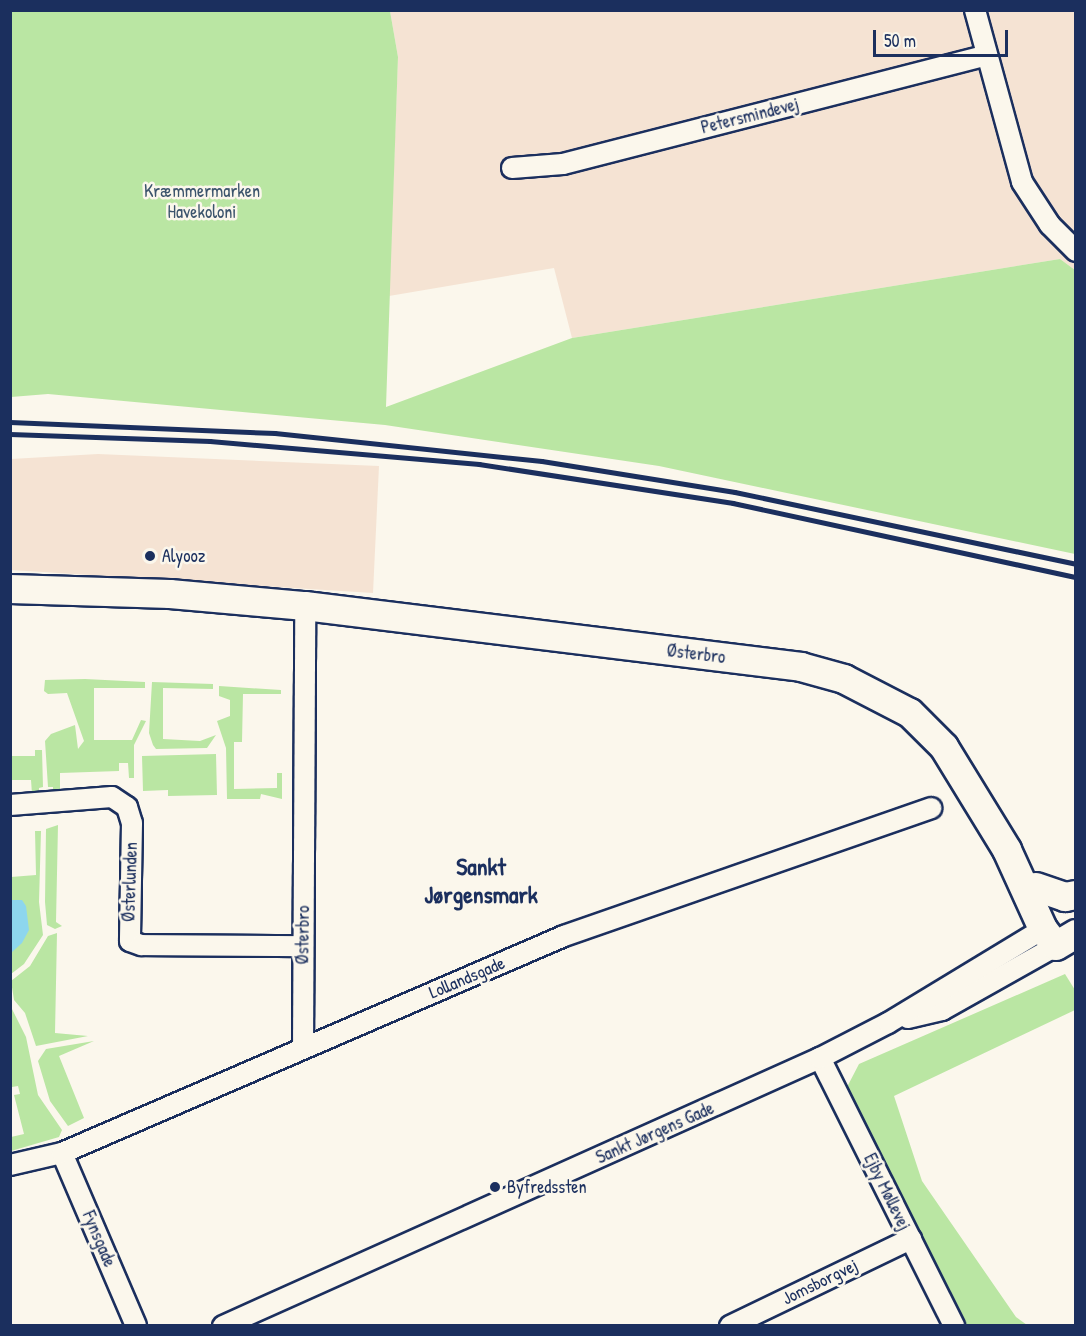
<!DOCTYPE html>
<html>
<head>
<meta charset="utf-8">
<style>
	body { margin:0 }
	#map { position:relative; width:1086px; height:1336px; overflow:hidden; background:#fbf7ec; font-family:"Patrick Hand",sans-serif }
	div>[style] { position:absolute }
	[style*='--x'] { left:calc(var(--x)*1px); top:calc(var(--y)*1px); width:calc(var(--w)*1px); rotate:calc(var(--a)*1deg) }
	.built>* { inset:0; background:#f5e3d3 }
	.green>* { inset:0; background:#bae6a3 }
	.water>* { inset:0; background:#8dd6ee }
	.roads { filter:drop-shadow(2px 0 #1b2f5e) drop-shadow(-2px 0 #1b2f5e) drop-shadow(0 2px #1b2f5e) drop-shadow(0 -2px #1b2f5e) }
	.street>* { height:20px; margin:-10px; padding:0 10px; transform-origin:10px; border-radius:10px; background:#fbf7ec }
	.secondary>* { height:28px; margin:-14px; padding:0 14px; transform-origin:14px; border-radius:14px; background:#fbf7ec }
	.rail>* { height:4.5px; margin:-2.25px; padding:0 2.25px; transform-origin:2.25px; border-radius:2.25px; background:#1b2f5e }
	.dots>* { width:16px; height:16px; translate:-50% -50%; box-sizing:border-box; border:3px solid #fbf7ec; border-radius:50% }
	span { translate:-50% -50%; white-space:nowrap; text-align:center; line-height:1.15; -webkit-text-stroke:5px #fbf7ec; paint-order:stroke }
	.street-label { font-size:18px; color:#1b2f5e }
	.park-label { font-size:18px; color:#3b546c }
	.poi-label { font-size:18px; color:#1b2f5e }
	.left { translate:0 -50%; text-align:left }
	.district-label { font-size:24px; color:#1b2f5e; font-weight:700 }
	.frame { position:absolute; inset:0; border:12px solid #1b2f5e; pointer-events:none }
	.scale { position:absolute; left:873px; top:30px; width:135px; height:27px; box-sizing:border-box; border:3px solid #1b2f5e; border-top:0; padding-left:8px; font-size:18px; line-height:21px; white-space:nowrap; color:#1b2f5e; -webkit-text-stroke:4px #fbf7ec; paint-order:stroke }
</style>
</head>
<body>
<div id="map">
	<div class="built">
		<div style="clip-path:polygon(390px 11px,1075px 11px,1075px 270px,1060px 259px,572px 338px,554px 268px,389px 296px,398px 57px)"></div>
		<div style="clip-path:polygon(98px 454px,379px 466px,373px 593px,11px 570px,11px 459px)"></div>
	</div>
	<div class="green">
		<div style="clip-path:polygon(11px 10px,390px 11px,398px 57px,386px 407px,572px 338px,1060px 259px,1075px 270px,1075px 554px,659px 466px,385px 425px,48px 394px,11px 397px)"></div>
		<div style="clip-path:polygon(85px 679px,145px 682px,145px 688px,94px 688px,94px 740px,132px 740px,141px 720px,146px 721px,134px 745px,134px 778px,129px 778px,128px 763px,119px 763px,119px 771px,60px 773px,60px 791px,53px 793px,53px 787px,48px 787px,45px 741px,51px 734px,75px 725px,78px 749px,84px 741px,67px 693px,48px 694px,44px 691px,45px 680px)"></div>
		<div style="clip-path:polygon(152px 682px,213px 684px,213px 689px,163px 688px,163px 739px,200px 741px,216px 735px,207px 748px,156px 749px,153px 745px,149px 733px)"></div>
		<div style="clip-path:polygon(219px 686px,281px 690px,281px 694px,243px 694px,242px 742px,234px 742px,234px 789px,277px 788px,277px 773px,282px 773px,282px 799px,261px 794px,260px 799px,227px 799px,226px 748px,217px 721px,230px 716px,230px 700px,219px 696px)"></div>
		<div style="clip-path:polygon(35px 750px,42px 750px,43px 787px,39px 788px,39px 793px,32px 794px,31px 780px,11px 780px,11px 756px,35px 756px)"></div>
		<div style="clip-path:polygon(216px 754px,217px 795px,168px 796px,168px 790px,143px 791px,142px 756px)"></div>
		<div style="clip-path:polygon(58px 825px,56px 922px,62px 926px,55px 929px,47px 925px,45px 902px,46px 829px)"></div>
		<div style="clip-path:polygon(35px 831px,41px 831px,39px 902px,43px 935px,24px 964px,11px 974px,11px 877px,36px 875px)"></div>
		<div style="clip-path:polygon(57px 933px,55px 1033px,88px 1036px,36px 1046px,25px 1013px,14px 1000px,11px 981px,30px 966px,48px 936px)"></div>
		<div style="clip-path:polygon(1065px 974px,1075px 990px,1075px 1010px,894px 1096px,922px 1181px,1016px 1317px,1027px 1325px,965px 1325px,846px 1089px,859px 1064px)"></div>
		<div style="clip-path:polygon(11px 1007px,26px 1037px,38px 1095px,62px 1130px,59px 1137px,11px 1151px,11px 1137px,24px 1134px,14px 1095px,20px 1094px,18px 1086px,12px 1087px,11px 1081px)"></div>
		<div style="clip-path:polygon(94px 1041px,59px 1056px,84px 1118px,68px 1126px,50px 1101px,38px 1061px,46px 1049px)"></div>
	</div>
	<div class="water">
		<div style="clip-path:polygon(11px 900px,22px 900px,26px 906px,29px 930px,22px 943px,11px 953px)"></div>
	</div>
	<div class="roads">
		<div class="street">
			<div style="--x:975;--y:10;--w:178;--a:74.7"></div>
			<div style="--x:1022;--y:182;--w:51;--a:56.9"></div>
			<div style="--x:1050;--y:225;--w:37;--a:45"></div>
			<div style="--x:512;--y:168;--w:51;--a:-4.5"></div>
			<div style="--x:563;--y:164;--w:437;--a:-14.4"></div>
			<div style="--x:10;--y:805;--w:102;--a:-4.5"></div>
			<div style="--x:112;--y:797;--w:18;--a:34"></div>
			<div style="--x:127;--y:807;--w:17;--a:73"></div>
			<div style="--x:132;--y:823;--w:118;--a:91"></div>
			<div style="--x:130;--y:941;--w:12;--a:20"></div>
			<div style="--x:141;--y:945;--w:161;--a:0.4"></div>
			<div style="--x:908;--y:1018;--w:35;--a:-13"></div>
			<div style="--x:942;--y:1010;--w:131;--a:-29.3"></div>
			<div style="--x:303;--y:1048;--w:442;--a:-89.7"></div>
			<div style="--x:820;--y:1058;--w:300;--a:63.4"></div>
			<div style="--x:62;--y:1153;--w:188;--a:66.8"></div>
			<div style="--x:10;--y:1165;--w:53;--a:-13"></div>
			<div style="--x:62;--y:1153;--w:547;--a:-23.38"></div>
			<div style="--x:564;--y:936;--w:389;--a:-19.2"></div>
			<div style="--x:223;--y:1326;--w:654;--a:-24.18"></div>
			<div style="--x:820;--y:1058;--w:76;--a:-27.2"></div>
			<div style="--x:888;--y:1023;--w:181;--a:-31.2"></div>
			<div style="--x:730;--y:1326;--w:201;--a:-25.7"></div>
		</div>
		<div class="secondary">
			<div style="--x:10;--y:589;--w:160;--a:1.8"></div>
			<div style="--x:170;--y:594;--w:136;--a:5.1"></div>
			<div style="--x:305;--y:606;--w:500;--a:7"></div>
			<div style="--x:801;--y:667;--w:45;--a:15.6"></div>
			<div style="--x:844;--y:679;--w:74;--a:27.3"></div>
			<div style="--x:910;--y:713;--w:48;--a:45"></div>
			<div style="--x:944;--y:747;--w:121;--a:58.5"></div>
			<div style="--x:1007;--y:850;--w:87;--a:65.5"></div>
			<div style="--x:1043;--y:929;--w:21;--a:53"></div>
			<div style="--x:1056;--y:946;--w:23;--a:-31"></div>
			<div style="--x:1036;--y:887;--w:31;--a:19"></div>
			<div style="--x:1065;--y:897;--w:11;--a:-10"></div>
		</div>
	</div>
	<div class="rail">
		<div style="--x:10;--y:422;--w:265;--a:2.4"></div>
		<div style="--x:275;--y:433;--w:268;--a:6"></div>
		<div style="--x:542;--y:461;--w:195;--a:9.1"></div>
		<div style="--x:735;--y:492;--w:349;--a:11.9"></div>
		<div style="--x:10;--y:434;--w:200;--a:2"></div>
		<div style="--x:210;--y:441;--w:270;--a:4.9"></div>
		<div style="--x:479;--y:464;--w:257;--a:8.7"></div>
		<div style="--x:733;--y:503;--w:351;--a:12.2"></div>
	</div>
	<div class="dots">
		<div style="left:150px;top:556px;background:#1b2f5e"></div>
		<div style="left:495px;top:1187px;background:#1b2f5e"></div>
	</div>
	<div class="street-label">
		<span style="left:750px;top:116px;rotate:-14deg">Petersmindevej</span>
		<span style="left:696px;top:654px;rotate:7deg">Østerbro</span>
		<span style="left:130px;top:882px;rotate:-88deg">Østerlunden</span>
		<span style="left:303px;top:935px;rotate:-89deg">Østerbro</span>
		<span style="left:467px;top:978px;rotate:-23deg">Lollandsgade</span>
		<span style="left:655px;top:1133px;rotate:-24deg">Sankt Jørgens Gade</span>
		<span style="left:887px;top:1192px;rotate:64deg">Ejby Møllevej</span>
		<span style="left:99px;top:1239px;rotate:67deg">Fynsgade</span>
		<span style="left:820px;top:1282px;rotate:-26deg">Jomsborgvej</span>
	</div>
	<div class="park-label">
		<span style="left:202px;top:202px">Kræmmermarken<br>Havekoloni</span>
	</div>
	<div class="poi-label">
		<span class="left" style="left:162px;top:556px">Alyooz</span>
		<span class="left" style="left:507px;top:1187px">Byfredssten</span>
	</div>
	<div class="district-label">
		<span style="left:481px;top:881px">Sankt<br>Jørgensmark</span>
	</div>
	<div class="frame"></div>
	<div class="scale">50 m</div>
</div>
</body>
</html>
